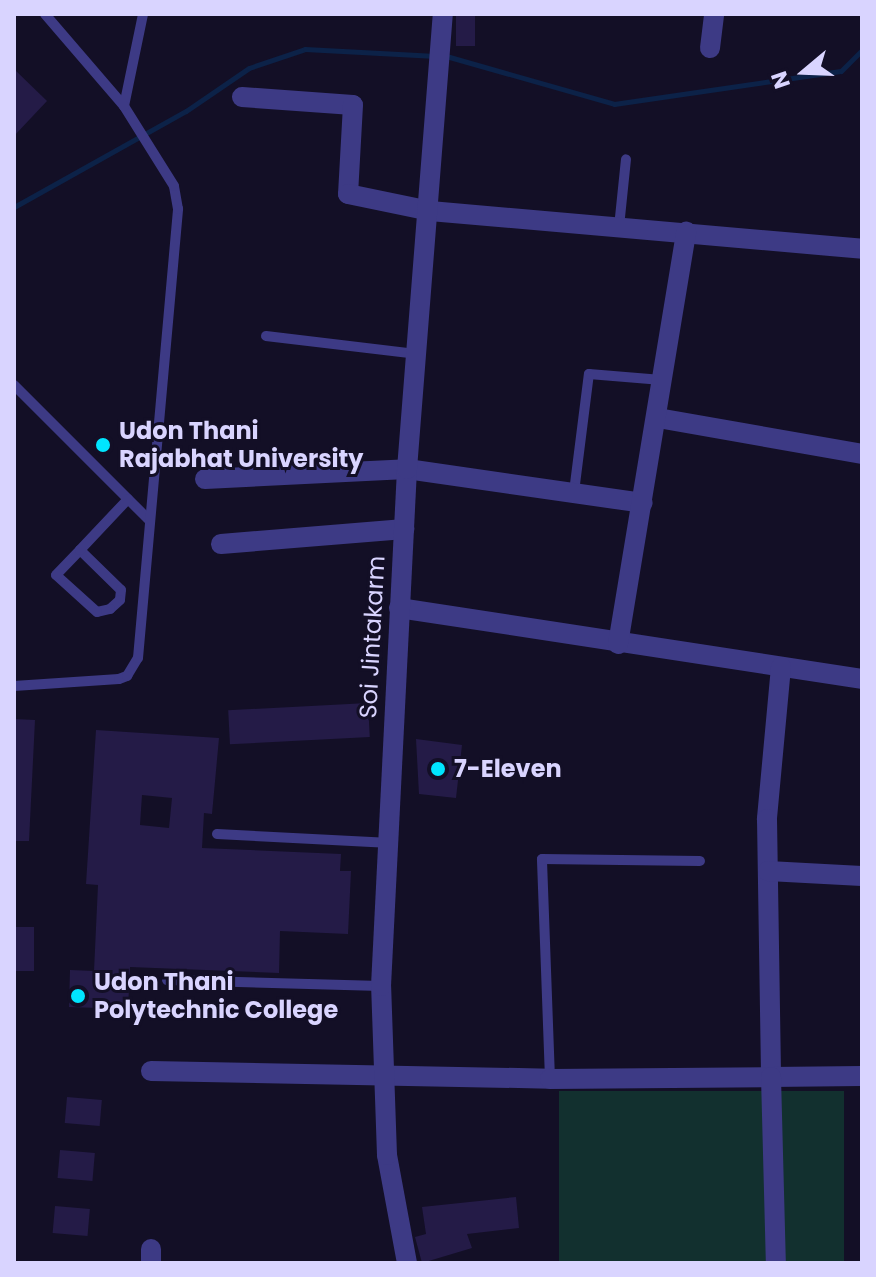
<!DOCTYPE html>
<html>
<head>
<meta charset="utf-8">
<style>
	body { margin:0 }
	#map { position:relative; width:876px; height:1277px; overflow:hidden; background:#130f26; font-family:Poppins,sans-serif }
	div>[style] { position:absolute }
	[style*='--x'] { left:calc(var(--x)*1px); top:calc(var(--y)*1px); width:calc(var(--w)*1px); rotate:calc(var(--a)*1deg) }
	.green>* { inset:0; background:#12302f; transform-origin:0 0 }
	.stream>* { height:5px; margin:-2.5px; padding:0 2.5px; transform-origin:2.5px; border-radius:2.5px; background:#0c2248 }
	.building>* { inset:0; background:#241b47; transform-origin:0 0 }
	.lane>* { height:10px; margin:-5px; padding:0 5px; transform-origin:5px; border-radius:5px; background:#3d3a85 }
	.street>* { height:20px; margin:-10px; padding:0 10px; transform-origin:10px; border-radius:10px; background:#3d3a85 }
	.dots>* { width:22px; height:22px; translate:-50% -50%; box-sizing:border-box; border:4px solid #130f26; border-radius:50% }
	span { translate:-50% -50%; white-space:nowrap; text-align:center; line-height:1.15; -webkit-text-stroke:6px #130f26; paint-order:stroke }
	.poi-label { font-size:24px; color:#d9d4ff; font-weight:700 }
	.left { translate:0 -50%; text-align:left }
	.street-label { font-size:24px; color:#d9d4ff }
	.frame { position:absolute; inset:0; border:16px solid #d9d4ff; pointer-events:none }
	.north { position:absolute; left:764px; top:32px; width:80px; height:80px; -webkit-text-stroke:6px #130f26; paint-order:stroke; rotate:251deg; font-size:22px; font-weight:700; line-height:32px; text-align:center; color:#d9d4ff }
	.north::after { content:''; display:block; margin:auto; width:28px; height:36px; background:#d9d4ff; clip-path:polygon(50% 0,100% 100%,50% 72%,0 100%) }
</style>
</head>
<body>
<div id="map">
	<div class="green">
		<div style="left:844px;top:1091px;width:172px;height:285px;rotate:90deg"></div>
	</div>
	<div class="stream">
		<div style="--x:446;--y:56;--w:175;--a:15.9"></div>
		<div style="--x:614;--y:104;--w:229;--a:-8.3"></div>
		<div style="--x:841;--y:71;--w:30;--a:-45"></div>
		<div style="--x:14;--y:207;--w:197;--a:-29.2"></div>
		<div style="--x:186;--y:111;--w:76;--a:-34.3"></div>
		<div style="--x:249;--y:68;--w:59;--a:-18.7"></div>
		<div style="--x:305;--y:49;--w:131;--a:3.1"></div>
	</div>
	<div class="building">
		<div style="left:456px;top:14px;width:19px;height:32px"></div>
		<div style="clip-path:polygon(14px 69px,47px 101px,14px 136px)"></div>
		<div style="left:368px;top:703px;width:34px;height:140px;rotate:87deg"></div>
		<div style="clip-path:polygon(14px 719px,35px 720px,29px 841px,14px 841px)"></div>
		<div style="clip-path:polygon(evenodd,96px 730px,219px 738px,212px 814px,204px 813px,202px 848px,341px 854px,340px 871px,351px 871px,348px 934px,280px 931px,279px 973px,130px 967px,128px 1009px,69px 1007px,70px 970px,94px 971px,98px 885px,86px 884px,96px 730px,142px 795px,172px 798px,169px 828px,140px 825px,142px 795px)"></div>
		<div style="clip-path:polygon(416px 739px,462px 745px,456px 798px,419px 794px)"></div>
		<div style="left:14px;top:927px;width:20px;height:44px"></div>
		<div style="left:67px;top:1097px;width:35px;height:26px;rotate:5deg"></div>
		<div style="left:60px;top:1150px;width:35px;height:28px;rotate:5deg"></div>
		<div style="clip-path:polygon(516px 1197px,519px 1228px,467px 1234px,472px 1248px,422px 1263px,415px 1237px,426px 1234px,422px 1207px)"></div>
		<div style="left:55px;top:1206px;width:35px;height:27px;rotate:5deg"></div>
	</div>
	<div class="lane">
		<div style="--x:124;--y:106;--w:94;--a:-78.3"></div>
		<div style="--x:619;--y:227;--w:68;--a:-84.1"></div>
		<div style="--x:266;--y:336;--w:153;--a:6.8"></div>
		<div style="--x:14;--y:385;--w:192;--a:45"></div>
		<div style="--x:574;--y:492;--w:119;--a:-82.8"></div>
		<div style="--x:589;--y:374;--w:73;--a:4.7"></div>
		<div style="--x:80;--y:550;--w:57;--a:44.3"></div>
		<div style="--x:121;--y:590;--w:10;--a:96"></div>
		<div style="--x:120;--y:600;--w:13;--a:138"></div>
		<div style="--x:110;--y:609;--w:13;--a:167"></div>
		<div style="--x:97;--y:612;--w:55;--a:-137.9"></div>
		<div style="--x:56;--y:575;--w:35;--a:-46"></div>
		<div style="--x:80;--y:550;--w:70;--a:-46.7"></div>
		<div style="--x:14;--y:686;--w:105;--a:-3.8"></div>
		<div style="--x:119;--y:679;--w:9;--a:-21"></div>
		<div style="--x:127;--y:676;--w:21;--a:-59"></div>
		<div style="--x:138;--y:658;--w:451;--a:-84.9"></div>
		<div style="--x:178;--y:209;--w:23;--a:-100"></div>
		<div style="--x:174;--y:186;--w:94;--a:-122"></div>
		<div style="--x:124;--y:106;--w:121;--a:-130.7"></div>
		<div style="--x:217;--y:834;--w:169;--a:3"></div>
		<div style="--x:167;--y:980;--w:214;--a:1.6"></div>
		<div style="--x:550;--y:1079;--w:220;--a:-92.1"></div>
		<div style="--x:542;--y:859;--w:158;--a:0.7"></div>
	</div>
	<div class="street">
		<div style="--x:710;--y:48;--w:34;--a:-83"></div>
		<div style="--x:242;--y:97;--w:111;--a:4.1"></div>
		<div style="--x:353;--y:105;--w:89;--a:93.2"></div>
		<div style="--x:348;--y:194;--w:84;--a:11.7"></div>
		<div style="--x:430;--y:211;--w:434;--a:5"></div>
		<div style="--x:658;--y:418;--w:207;--a:10"></div>
		<div style="--x:205;--y:479;--w:202;--a:-2.8"></div>
		<div style="--x:407;--y:469;--w:238;--a:8.2"></div>
		<div style="--x:221;--y:544;--w:184;--a:-4.7"></div>
		<div style="--x:399;--y:608;--w:468;--a:8.7"></div>
		<div style="--x:618;--y:644;--w:418;--a:-80.6"></div>
		<div style="--x:781;--y:667;--w:153;--a:95.3"></div>
		<div style="--x:767;--y:819;--w:258;--a:89.1"></div>
		<div style="--x:771;--y:1077;--w:91;--a:-0.6"></div>
		<div style="--x:768;--y:871;--w:94;--a:3"></div>
		<div style="--x:151;--y:1071;--w:399;--a:1.1"></div>
		<div style="--x:550;--y:1079;--w:221;--a:-0.5"></div>
		<div style="--x:771;--y:1077;--w:186;--a:88.5"></div>
		<div style="--x:151;--y:1263;--w:14;--a:-90"></div>
		<div style="--x:407;--y:1263;--w:110;--a:-100.5"></div>
		<div style="--x:387;--y:1155;--w:169;--a:-92"></div>
		<div style="--x:381;--y:986;--w:518;--a:-87.12"></div>
		<div style="--x:407;--y:469;--w:456;--a:-85.5"></div>
	</div>
	<div class="dots">
		<div style="left:103px;top:445px;background:#00e5ff"></div>
		<div style="left:438px;top:769px;background:#00e5ff"></div>
		<div style="left:78px;top:996px;background:#00e5ff"></div>
	</div>
	<div class="poi-label">
		<span class="left" style="left:119px;top:445px">Udon Thani<br>Rajabhat University</span>
		<span class="left" style="left:454px;top:769px">7-Eleven</span>
		<span class="left" style="left:94px;top:996px">Udon Thani<br>Polytechnic College</span>
	</div>
	<div class="street-label">
		<span style="left:372px;top:637px;rotate:-87deg">Soi Jintakarm</span>
	</div>
	<div class="frame"></div>
	<div class="north">N</div>
</div>
</body>
</html>
